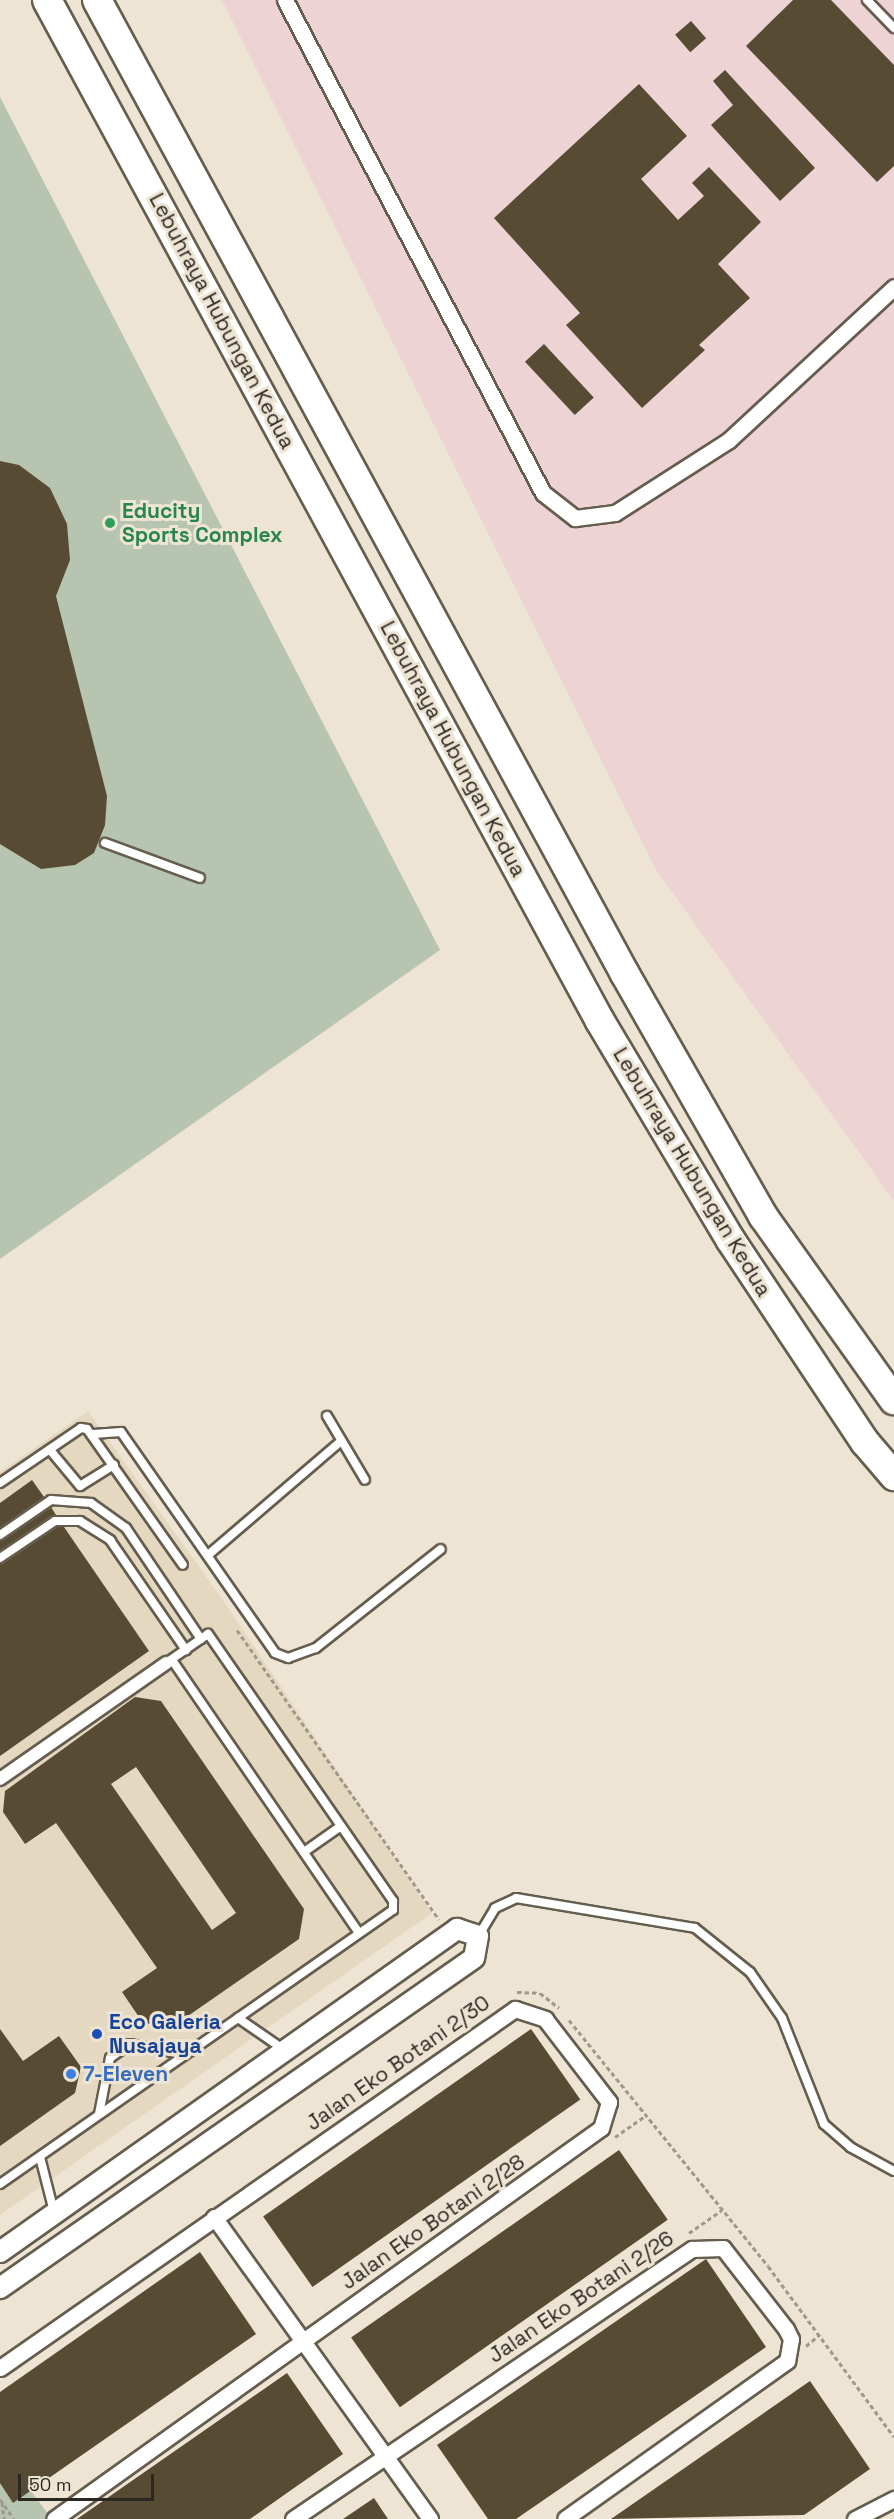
<!DOCTYPE html>
<html>
<head>
<meta charset="utf-8">
<style>
	body { margin:0 }
	#map { position:relative; width:894px; height:2519px; overflow:hidden; background:#ede4d3; font-family:"Space Grotesk",sans-serif }
	div>[style] { position:absolute }
	[style*='--x'] { left:calc(var(--x)*1px); top:calc(var(--y)*1px); width:calc(var(--w)*1px); rotate:calc(var(--a)*1deg) }
	.built>* { inset:0; background:#e5d8c0 }
	.industrial>* { inset:0; background:#eed3d5 }
	.green>* { inset:0; background:#b7c4b0 }
	.building>* { inset:0; background:#574b33; transform-origin:0 0 }
	.path>* { height:3px; margin-top:-1.5px; transform-origin:0; background:repeating-linear-gradient(90deg,#9f998c 0 4.5px,transparent 0 7.5px) }
	.roads { filter:drop-shadow(2px 0 #655d4e) drop-shadow(-2px 0 #655d4e) drop-shadow(0 2px #655d4e) drop-shadow(0 -2px #655d4e) }
	.service>* { height:8px; margin:-4px; padding:0 4px; transform-origin:4px; border-radius:4px; background:#fff }
	.pedestrian>* { height:12px; margin:-6px; padding:0 6px; transform-origin:6px; border-radius:6px; background:#fff }
	.minor>* { height:15px; margin:-7.5px; padding:0 7.5px; transform-origin:7.5px; border-radius:7.5px; background:#fff }
	.tertiary>* { height:20px; margin:-10px; padding:0 10px; transform-origin:10px; border-radius:10px; background:#fff }
	.motorway>* { height:28px; margin:-14px; padding:0 14px; transform-origin:14px; border-radius:14px; background:#fff }
	.dots>* { width:16px; height:16px; translate:-50% -50%; box-sizing:border-box; border:3px solid #ede4d3; border-radius:50% }
	span { translate:-50% -50%; white-space:nowrap; text-align:center; line-height:1.15; -webkit-text-stroke:6px #ede4d3; paint-order:stroke }
	.street-label { font-size:21px; color:#2b2821 }
	.leisure-label { font-size:21px; color:#27864d; font-weight:700 }
	.left { translate:0 -50%; text-align:left }
	.transit-label { font-size:21px; color:#164399; font-weight:700 }
	.shop-label { font-size:21px; color:#366cbe; font-weight:700 }
	.scale { position:absolute; left:18px; top:2474px; width:136px; height:27px; box-sizing:border-box; border:3px solid #2b2821; border-top:0; padding-left:8px; font-size:18px; line-height:21px; white-space:nowrap; color:#2b2821; -webkit-text-stroke:4px #ede4d3; paint-order:stroke }
</style>
</head>
<body>
<div id="map">
	<div class="built">
		<div style="clip-path:polygon(88px 1411px,227px 1606px,432px 1913px,0 2215px,0 1472px)"></div>
	</div>
	<div class="industrial">
		<div style="clip-path:polygon(222px 0,894px 0,894px 1201px,656px 870px)"></div>
	</div>
	<div class="green">
		<div style="clip-path:polygon(0 97px,440px 950px,0 1259px)"></div>
		<div style="clip-path:polygon(0 2450px,52px 2519px,0 2519px)"></div>
	</div>
	<div class="building">
		<div style="clip-path:polygon(793px 0,831px 0,894px 65px,894px 166px,877px 182px,746px 46px)"></div>
		<div style="left:691px;top:21px;width:23px;height:21px;rotate:49deg"></div>
		<div style="clip-path:polygon(725px 70px,815px 168px,780px 201px,711px 125px,733px 105px,713px 81px)"></div>
		<div style="clip-path:polygon(639px 84px,687px 136px,641px 179px,678px 220px,704px 196px,692px 183px,709px 167px,761px 222px,718px 264px,750px 298px,699px 345px,705px 350px,642px 408px,566px 325px,580px 313px,494px 218px)"></div>
		<div style="left:544px;top:344px;width:73px;height:26px;rotate:47deg"></div>
		<div style="clip-path:polygon(0 461px,19px 465px,50px 488px,67px 524px,70px 560px,56px 596px,107px 796px,105px 825px,94px 853px,75px 865px,41px 869px,0 844px)"></div>
		<div style="clip-path:polygon(32px 1480px,44px 1497px,0 1528px,0 1503px)"></div>
		<div style="clip-path:polygon(51px 1507px,56px 1515px,0 1551px,0 1541px)"></div>
		<div style="clip-path:polygon(57px 1527px,64px 1527px,149px 1651px,0 1756px,0 1564px)"></div>
		<div style="clip-path:polygon(evenodd,135px 1697px,161px 1701px,304px 1909px,299px 1939px,172px 2027px,143px 2023px,122px 1992px,157px 1968px,56px 1823px,25px 1844px,3px 1812px,5px 1791px,135px 1697px,136px 1767px,236px 1913px,212px 1930px,111px 1784px,136px 1767px)"></div>
		<div style="clip-path:polygon(0 2029px,23px 2061px,59px 2036px,81px 2067px,75px 2093px,0 2146px)"></div>
		<div style="left:531px;top:2029px;width:86px;height:327px;rotate:55deg"></div>
		<div style="left:619px;top:2150px;width:85px;height:327px;rotate:55deg"></div>
		<div style="clip-path:polygon(200px 2252px,256px 2334px,13px 2503px,0 2483px,0 2392px)"></div>
		<div style="clip-path:polygon(706px 2259px,766px 2347px,516px 2519px,488px 2519px,437px 2445px)"></div>
		<div style="clip-path:polygon(287px 2373px,343px 2454px,294px 2488px,250px 2519px,77px 2519px)"></div>
		<div style="clip-path:polygon(810px 2381px,870px 2469px,804px 2515px,611px 2519px)"></div>
		<div style="clip-path:polygon(374px 2498px,388px 2519px,343px 2519px)"></div>
	</div>
	<div class="path">
		<div style="--x:237;--y:1630;--w:353;--a:55.1"></div>
		<div style="--x:517;--y:1992;--w:23;--a:2"></div>
		<div style="--x:540;--y:1993;--w:24;--a:38"></div>
		<div style="--x:569;--y:2020;--w:316;--a:51"></div>
		<div style="--x:768;--y:2266;--w:212;--a:53.6"></div>
		<div style="--x:615;--y:2137;--w:38;--a:-35"></div>
		<div style="--x:689;--y:2233;--w:40;--a:-34.9"></div>
		<div style="--x:806;--y:2346;--w:17;--a:-40"></div>
		<div style="--x:0;--y:2499;--w:24;--a:55"></div>
		<div style="--x:2;--y:2502;--w:17;--a:83"></div>
	</div>
	<div class="roads">
		<div class="service">
			<div style="--x:867;--y:0;--w:39;--a:46"></div>
			<div style="--x:105;--y:843;--w:101;--a:20.2"></div>
			<div style="--x:327;--y:1416;--w:74;--a:59.3"></div>
			<div style="--x:93;--y:1434;--w:28;--a:-4"></div>
			<div style="--x:121;--y:1432;--w:269;--a:55.1"></div>
			<div style="--x:275;--y:1653;--w:14;--a:21"></div>
			<div style="--x:288;--y:1658;--w:30;--a:-20"></div>
			<div style="--x:316;--y:1648;--w:159;--a:-38.4"></div>
			<div style="--x:50;--y:1450;--w:47;--a:50.2"></div>
			<div style="--x:80;--y:1486;--w:40;--a:-32"></div>
			<div style="--x:0;--y:1483;--w:98;--a:-34.2"></div>
			<div style="--x:81;--y:1428;--w:6;--a:9"></div>
			<div style="--x:87;--y:1429;--w:166;--a:54.8"></div>
			<div style="--x:0;--y:1535;--w:62;--a:-34.5"></div>
			<div style="--x:51;--y:1500;--w:40;--a:4.3"></div>
			<div style="--x:91;--y:1503;--w:43;--a:35.5"></div>
			<div style="--x:126;--y:1528;--w:134;--a:56"></div>
			<div style="--x:208;--y:1555;--w:174;--a:-40.6"></div>
			<div style="--x:0;--y:1558;--w:66;--a:-33.9"></div>
			<div style="--x:55;--y:1521;--w:25;--a:0"></div>
			<div style="--x:80;--y:1521;--w:36;--a:32"></div>
			<div style="--x:110;--y:1540;--w:134;--a:55.4"></div>
			<div style="--x:172;--y:1660;--w:331;--a:55.6"></div>
			<div style="--x:304;--y:1852;--w:45;--a:-35.1"></div>
			<div style="--x:479;--y:1935;--w:31;--a:-59"></div>
			<div style="--x:495;--y:1908;--w:23;--a:-25"></div>
			<div style="--x:516;--y:1898;--w:181;--a:9.5"></div>
			<div style="--x:695;--y:1928;--w:70;--a:38.7"></div>
			<div style="--x:750;--y:1972;--w:56;--a:55.2"></div>
			<div style="--x:782;--y:2018;--w:114;--a:68.4"></div>
			<div style="--x:824;--y:2124;--w:35;--a:41"></div>
			<div style="--x:850;--y:2147;--w:50;--a:28.6"></div>
			<div style="--x:238;--y:2018;--w:55;--a:34.6"></div>
			<div style="--x:99;--y:2114;--w:57;--a:-78.9"></div>
			<div style="--x:110;--y:2058;--w:24;--a:-35"></div>
			<div style="--x:130;--y:2044;--w:53;--a:10.9"></div>
			<div style="--x:40;--y:2157;--w:57;--a:75.7"></div>
			<div style="--x:0;--y:2184;--w:479;--a:-34.9"></div>
			<div style="--x:393;--y:1910;--w:9;--a:-90"></div>
			<div style="--x:393;--y:1901;--w:325;--a:-124.7"></div>
			<div style="--x:208;--y:1634;--w:51;--a:145.4"></div>
		</div>
		<div class="pedestrian">
			<div style="--x:0;--y:1779;--w:203;--a:-34.9"></div>
		</div>
		<div class="minor">
			<div style="--x:285;--y:0;--w:556;--a:62.38"></div>
			<div style="--x:543;--y:493;--w:41;--a:38"></div>
			<div style="--x:575;--y:518;--w:40;--a:-7.1"></div>
			<div style="--x:615;--y:513;--w:135;--a:-32.6"></div>
			<div style="--x:729;--y:440;--w:225;--a:-42.8"></div>
			<div style="--x:214;--y:2217;--w:371;--a:54.4"></div>
			<div style="--x:0;--y:2368;--w:628;--a:-34.88"></div>
			<div style="--x:515;--y:2009;--w:32;--a:18"></div>
			<div style="--x:545;--y:2019;--w:105;--a:52.4"></div>
			<div style="--x:609;--y:2102;--w:27;--a:107"></div>
			<div style="--x:601;--y:2128;--w:672;--a:144.44"></div>
			<div style="--x:293;--y:2519;--w:482;--a:-34.1"></div>
			<div style="--x:692;--y:2249;--w:31;--a:-2"></div>
			<div style="--x:723;--y:2248;--w:103;--a:52.1"></div>
			<div style="--x:786;--y:2329;--w:11;--a:63"></div>
			<div style="--x:791;--y:2339;--w:22;--a:100"></div>
			<div style="--x:787;--y:2361;--w:272;--a:144.6"></div>
			<div style="--x:855;--y:2519;--w:44;--a:-27.1"></div>
		</div>
		<div class="tertiary">
			<div style="--x:0;--y:2252;--w:560;--a:-35.25"></div>
			<div style="--x:457;--y:1929;--w:22;--a:18"></div>
			<div style="--x:478;--y:1936;--w:22;--a:100"></div>
			<div style="--x:474;--y:1958;--w:578;--a:145.15"></div>
		</div>
		<div class="motorway">
			<div style="--x:47;--y:0;--w:1161;--a:61.56"></div>
			<div style="--x:600;--y:1021;--w:254;--a:59.2"></div>
			<div style="--x:730;--y:1239;--w:244;--a:56.4"></div>
			<div style="--x:865;--y:1442;--w:45;--a:49.5"></div>
			<div style="--x:97;--y:0;--w:1108;--a:61.54"></div>
			<div style="--x:625;--y:974;--w:279;--a:60.3"></div>
			<div style="--x:763;--y:1216;--w:226;--a:54.6"></div>
		</div>
	</div>
	<div class="dots">
		<div style="left:110px;top:523px;background:#2e9e5b"></div>
		<div style="left:97px;top:2034px;background:#1a4fb4"></div>
		<div style="left:71px;top:2074px;background:#3f7fe0"></div>
	</div>
	<div class="street-label">
		<span style="left:222px;top:321px;rotate:62deg">Lebuhraya Hubungan Kedua</span>
		<span style="left:453px;top:749px;rotate:62deg">Lebuhraya Hubungan Kedua</span>
		<span style="left:692px;top:1172px;rotate:59deg">Lebuhraya Hubungan Kedua</span>
		<span style="left:398px;top:2063px;rotate:-35deg">Jalan Eko Botani 2/30</span>
		<span style="left:433px;top:2222px;rotate:-35deg">Jalan Eko Botani 2/28</span>
		<span style="left:581px;top:2297px;rotate:-34deg">Jalan Eko Botani 2/26</span>
	</div>
	<div class="leisure-label">
		<span class="left" style="left:122px;top:523px">Educity<br>Sports Complex</span>
	</div>
	<div class="transit-label">
		<span class="left" style="left:109px;top:2034px">Eco Galeria<br>Nusajaya</span>
	</div>
	<div class="shop-label">
		<span class="left" style="left:83px;top:2074px">7-Eleven</span>
	</div>
	<div class="scale">50 m</div>
</div>
</body>
</html>
